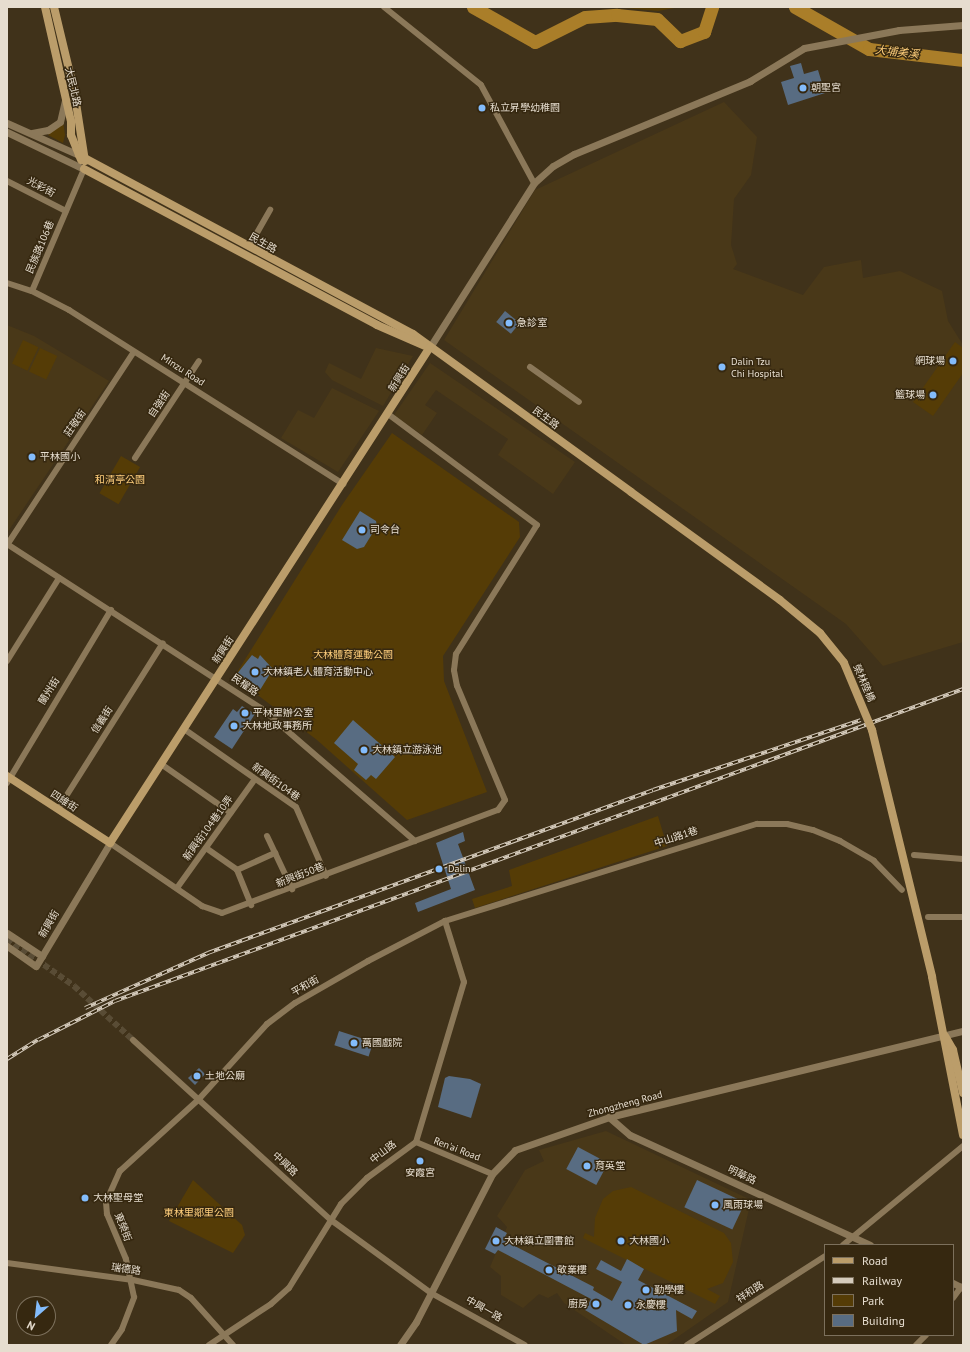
<!DOCTYPE html>
<html>
<head>
<meta charset="utf-8">
<style>
	body { margin:0 }
	#map { position:relative; width:970px; height:1352px; overflow:hidden; background:#40321a; font-family:"PT Sans","Noto Sans TC",sans-serif }
	div>[style] { position:absolute }
	[style*='--x'] { left:calc(var(--x)*1px); top:calc(var(--y)*1px); width:calc(var(--w)*1px); rotate:calc(var(--a)*1deg) }
	.built>* { inset:0; background:#493818 }
	.green>* { inset:0; background:#553c06; transform-origin:0 0 }
	.river>* { height:13px; margin:-6.5px; padding:0 6.5px; transform-origin:6.5px; border-radius:6.5px; background:#aa7e29 }
	.building>* { inset:0; background:#586c82; transform-origin:0 0 }
	.minor-tunnel>* { height:6px; margin-top:-3px; transform-origin:0; background:repeating-linear-gradient(90deg,#594c35 0 6px,transparent 0 9px) }
	.minor>* { height:6px; margin:-3px; padding:0 3px; transform-origin:3px; border-radius:3px; background:#8b7859 }
	.tertiary>* { height:7px; margin:-3.5px; padding:0 3.5px; transform-origin:3.5px; border-radius:3.5px; background:#8b7859 }
	.secondary>* { height:8px; margin:-4px; padding:0 4px; transform-origin:4px; border-radius:4px; background:#bb9d6a }
	.rail>* { height:3.5px; margin-top:-1.75px; transform-origin:0; background:repeating-linear-gradient(90deg,#362810 0 6px,#d5cbbc 0 12px); box-sizing:border-box; border-block:1px solid #d5cbbc }
	.secondary-bridge>* { height:8px; margin:-4px; padding:0 4px; transform-origin:4px; border-radius:4px; background:#bb9d6a }
	.dots>* { width:11px; height:11px; translate:-50% -50%; box-sizing:border-box; border:2px solid #362810; border-radius:50% }
	span { translate:-50% -50%; white-space:nowrap; text-align:center; line-height:1.15; -webkit-text-stroke:3px #362810; paint-order:stroke }
	.street-label { font-size:10px; color:#e6ddcf }
	.poi-label { font-size:10px; color:#e6ddcf }
	.left { translate:0 -50%; text-align:left }
	.right { translate:-100% -50%; text-align:right }
	.park-label { font-size:10px; color:#fece7c }
	.water-label { font-size:11px; color:#fccc7a; font-style:italic }
	.frame { position:absolute; inset:0; border:8px solid #e6ddcf; pointer-events:none }
	.legend { position:absolute; left:824px; top:1244px; width:130px; height:92px; box-sizing:border-box; background:#362810; border:1px solid #7c705c; margin:0; padding:5px 7px; list-style:none; font-size:12px; color:#e6ddcf }
	.legend li { display:flex; align-items:center; gap:8px; height:20px }
	.legend b { width:20px; border:1px solid #7c705c }
	.north { position:absolute; left:16px; top:1296px; width:40px; height:40px; box-sizing:border-box; background:#362810; border:1px solid #7c705c; border-radius:50%; rotate:208deg; font-size:11px; font-weight:700; line-height:16px; text-align:center; color:#e6ddcf }
	.north::after { content:''; display:block; margin:auto; width:14px; height:18px; background:#83bcfb; clip-path:polygon(50% 0,100% 100%,50% 72%,0 100%) }
</style>
</head>
<body>
<div id="map">
	<div class="built">
		<div style="clip-path:polygon(724px 102px,757px 137px,751px 175px,734px 199px,731px 245px,737px 264px,733px 269px,803px 295px,824px 267px,861px 260px,863px 278px,900px 271px,942px 291px,948px 321px,963px 345px,963px 642px,883px 666px,846px 624px,444px 340px,535px 190px)"></div>
		<div style="clip-path:polygon(7px 325px,34px 336px,109px 381px,7px 533px)"></div>
		<div style="clip-path:polygon(376px 348px,413px 356px,383px 406px,332px 380px,325px 372px,329px 363px,361px 379px)"></div>
		<div style="clip-path:polygon(430px 363px,575px 462px,553px 494px,498px 455px,508px 439px,436px 390px,425px 405px,437px 413px,422px 435px,394px 415px)"></div>
		<div style="clip-path:polygon(332px 388px,379px 411px,338px 472px,281px 438px,298px 410px,314px 418px)"></div>
		<div style="clip-path:polygon(606px 1131px,751px 1200px,728px 1302px,666px 1345px,626px 1345px,564px 1303px,557px 1293px,548px 1298px,539px 1294px,523px 1308px,501px 1295px,501px 1276px,490px 1267px,507px 1227px,497px 1216px,525px 1170px,544px 1161px,539px 1150px)"></div>
	</div>
	<div class="green">
		<div style="clip-path:polygon(614px 7px,680px 7px,658px 11px)"></div>
		<div style="clip-path:polygon(63px 121px,65px 135px,63px 143px,48px 135px)"></div>
		<div style="left:23px;top:340px;width:17px;height:26px;rotate:25deg"></div>
		<div style="clip-path:polygon(955px 342px,963px 348px,963px 373px,933px 416px,913px 402px)"></div>
		<div style="left:40px;top:348px;width:19px;height:26px;rotate:25deg"></div>
		<div style="clip-path:polygon(392px 433px,519px 522px,520px 537px,443px 656px,444px 681px,487px 792px,407px 820px,317px 740px,234px 677px,342px 505px)"></div>
		<div style="left:121px;top:456px;width:22px;height:43px;rotate:30deg"></div>
		<div style="clip-path:polygon(658px 816px,667px 846px,475px 908px,472px 899px,512px 886px,509px 870px)"></div>
		<div style="clip-path:polygon(193px 1180px,242px 1225px,245px 1235px,233px 1253px,169px 1221px)"></div>
		<div style="clip-path:polygon(631px 1187px,724px 1233px,731px 1243px,733px 1262px,723px 1283px,707px 1289px,720px 1296px,715px 1304px,583px 1238px,585px 1233px,594px 1237px,595px 1218px,603px 1199px,613px 1191px)"></div>
	</div>
	<div class="river">
		<div style="--x:473;--y:7;--w:71;--a:29.4"></div>
		<div style="--x:535;--y:42;--w:56;--a:-26.6"></div>
		<div style="--x:585;--y:17;--w:32;--a:-4"></div>
		<div style="--x:617;--y:15;--w:40;--a:5.7"></div>
		<div style="--x:657;--y:19;--w:32;--a:44"></div>
		<div style="--x:680;--y:41;--w:26;--a:-21"></div>
		<div style="--x:704;--y:32;--w:26;--a:-72"></div>
		<div style="--x:795;--y:7;--w:85;--a:29.6"></div>
		<div style="--x:869;--y:49;--w:95;--a:6.7"></div>
	</div>
	<div class="building">
		<div style="clip-path:polygon(801px 63px,804px 74px,818px 70px,825px 93px,788px 105px,781px 82px,794px 78px,790px 66px)"></div>
		<div style="left:505px;top:311px;width:19px;height:14px;rotate:39deg"></div>
		<div style="clip-path:polygon(360px 511px,376px 521px,377px 526px,364px 547px,357px 549px,342px 540px)"></div>
		<div style="clip-path:polygon(252px 655px,258px 659px,260px 655px,273px 669px,260px 690px,236px 675px)"></div>
		<div style="clip-path:polygon(242px 706px,255px 714px,232px 749px,214px 737px,233px 709px,237px 712px)"></div>
		<div style="clip-path:polygon(353px 720px,395px 757px,376px 779px,371px 775px,366px 780px,354px 770px,358px 764px,334px 743px)"></div>
		<div style="clip-path:polygon(463px 832px,465px 841px,458px 844px,475px 890px,418px 912px,415px 903px,451px 889px,436px 843px)"></div>
		<div style="left:339px;top:1031px;width:36px;height:15px;rotate:18deg"></div>
		<div style="clip-path:polygon(199px 1068px,205px 1074px,195px 1085px,188px 1078px)"></div>
		<div style="clip-path:polygon(449px 1076px,470px 1079px,481px 1084px,471px 1118px,438px 1107px,445px 1078px)"></div>
		<div style="left:578px;top:1147px;width:34px;height:25px;rotate:28deg"></div>
		<div style="left:697px;top:1180px;width:53px;height:30px;rotate:25deg"></div>
		<div style="clip-path:polygon(496px 1227px,507px 1233px,503px 1240px,594px 1287px,593px 1290px,612px 1301px,622px 1282px,596px 1269px,601px 1260px,621px 1271px,627px 1259px,644px 1269px,638px 1280px,697px 1311px,692px 1319px,676px 1310px,677px 1331px,644px 1345px,585px 1310px,591px 1299px,498px 1250px,495px 1254px,485px 1249px)"></div>
	</div>
	<div class="minor-tunnel">
		<div style="--x:7;--y:939;--w:82;--a:35"></div>
		<div style="--x:74;--y:986;--w:80;--a:42.5"></div>
	</div>
	<div class="minor">
		<div style="--x:384;--y:7;--w:124;--a:38.8"></div>
		<div style="--x:481;--y:85;--w:111;--a:61.6"></div>
		<div style="--x:7;--y:181;--w:66;--a:27"></div>
		<div style="--x:249;--y:247;--w:43;--a:-60.4"></div>
		<div style="--x:7;--y:283;--w:26;--a:18"></div>
		<div style="--x:32;--y:291;--w:42;--a:27.2"></div>
		<div style="--x:69;--y:310;--w:325;--a:32.4"></div>
		<div style="--x:32;--y:291;--w:133;--a:-66.9"></div>
		<div style="--x:530;--y:367;--w:60;--a:35.5"></div>
		<div style="--x:135;--y:458;--w:116;--a:-56.6"></div>
		<div style="--x:7;--y:544;--w:304;--a:32.9"></div>
		<div style="--x:262;--y:709;--w:202;--a:40.8"></div>
		<div style="--x:7;--y:545;--w:231;--a:-56.7"></div>
		<div style="--x:7;--y:661;--w:98;--a:-57.9"></div>
		<div style="--x:184;--y:729;--w:136;--a:34.9"></div>
		<div style="--x:296;--y:807;--w:75;--a:66.5"></div>
		<div style="--x:161;--y:764;--w:85;--a:35"></div>
		<div style="--x:7;--y:783;--w:202;--a:-59"></div>
		<div style="--x:58;--y:809;--w:196;--a:-57.7"></div>
		<div style="--x:267;--y:836;--w:59;--a:64.7"></div>
		<div style="--x:110;--y:843;--w:112;--a:34.4"></div>
		<div style="--x:202;--y:906;--w:21;--a:19"></div>
		<div style="--x:222;--y:913;--w:295;--a:-20.5"></div>
		<div style="--x:498;--y:810;--w:12;--a:-55"></div>
		<div style="--x:505;--y:800;--w:124;--a:-112.8"></div>
		<div style="--x:457;--y:686;--w:16;--a:-101"></div>
		<div style="--x:454;--y:670;--w:16;--a:-83"></div>
		<div style="--x:456;--y:654;--w:152;--a:-57.9"></div>
		<div style="--x:537;--y:525;--w:186;--a:-143.3"></div>
		<div style="--x:206;--y:848;--w:38;--a:35"></div>
		<div style="--x:237;--y:870;--w:38;--a:68"></div>
		<div style="--x:914;--y:855;--w:49;--a:4.7"></div>
		<div style="--x:237;--y:870;--w:42;--a:-24.1"></div>
		<div style="--x:177;--y:888;--w:134;--a:-54.4"></div>
		<div style="--x:928;--y:917;--w:35;--a:0"></div>
		<div style="--x:133;--y:1040;--w:268;--a:42.3"></div>
		<div style="--x:331;--y:1220;--w:124;--a:36.1"></div>
		<div style="--x:431;--y:1293;--w:107;--a:29"></div>
		<div style="--x:416;--y:1142;--w:82;--a:22.8"></div>
		<div style="--x:843;--y:1245;--w:156;--a:-39.5"></div>
		<div style="--x:7;--y:1263;--w:127;--a:7.7"></div>
		<div style="--x:133;--y:1280;--w:47;--a:12.3"></div>
		<div style="--x:179;--y:1290;--w:14;--a:34"></div>
		<div style="--x:191;--y:1298;--w:63;--a:48.2"></div>
		<div style="--x:953;--y:1298;--w:14;--a:-54"></div>
		<div style="--x:111;--y:1345;--w:19;--a:-55"></div>
		<div style="--x:122;--y:1329;--w:34;--a:-69"></div>
		<div style="--x:134;--y:1297;--w:39;--a:-102"></div>
		<div style="--x:126;--y:1259;--w:49;--a:-112.9"></div>
		<div style="--x:107;--y:1214;--w:12;--a:-95"></div>
		<div style="--x:106;--y:1202;--w:34;--a:-66"></div>
		<div style="--x:120;--y:1171;--w:107;--a:-42.3"></div>
		<div style="--x:199;--y:1099;--w:101;--a:-47.8"></div>
		<div style="--x:267;--y:1024;--w:35;--a:-37"></div>
		<div style="--x:295;--y:1003;--w:84;--a:-29.9"></div>
		<div style="--x:368;--y:961;--w:87;--a:-27.5"></div>
		<div style="--x:445;--y:921;--w:327;--a:-17.3"></div>
		<div style="--x:757;--y:824;--w:30;--a:0"></div>
		<div style="--x:787;--y:824;--w:27;--a:13"></div>
		<div style="--x:813;--y:830;--w:29;--a:22"></div>
		<div style="--x:840;--y:841;--w:39;--a:30"></div>
		<div style="--x:874;--y:861;--w:40;--a:46"></div>
		<div style="--x:209;--y:1345;--w:74;--a:-33.5"></div>
		<div style="--x:271;--y:1304;--w:24;--a:-42"></div>
		<div style="--x:289;--y:1288;--w:99;--a:-58.2"></div>
		<div style="--x:341;--y:1204;--w:37;--a:-45"></div>
		<div style="--x:367;--y:1178;--w:61;--a:-36.3"></div>
		<div style="--x:416;--y:1142;--w:167;--a:-73.3"></div>
		<div style="--x:464;--y:982;--w:64;--a:-107.3"></div>
		<div style="--x:687;--y:1345;--w:164;--a:-32.8"></div>
		<div style="--x:916;--y:1345;--w:14;--a:-45"></div>
	</div>
	<div class="tertiary">
		<div style="--x:7;--y:123;--w:79;--a:24"></div>
		<div style="--x:7;--y:132;--w:85;--a:25.7"></div>
		<div style="--x:32;--y:133;--w:16;--a:-11"></div>
		<div style="--x:48;--y:130;--w:14;--a:-34"></div>
		<div style="--x:60;--y:122;--w:23;--a:-77"></div>
		<div style="--x:430;--y:347;--w:194;--a:-57.6"></div>
		<div style="--x:534;--y:183;--w:25;--a:-42"></div>
		<div style="--x:553;--y:166;--w:24;--a:-30"></div>
		<div style="--x:574;--y:154;--w:191;--a:-22.5"></div>
		<div style="--x:750;--y:81;--w:63;--a:-31.4"></div>
		<div style="--x:804;--y:48;--w:97;--a:-10.7"></div>
		<div style="--x:899;--y:30;--w:64;--a:-4.5"></div>
		<div style="--x:7;--y:933;--w:42;--a:33.3"></div>
		<div style="--x:7;--y:946;--w:35;--a:35"></div>
		<div style="--x:36;--y:966;--w:144;--a:-59"></div>
		<div style="--x:609;--y:1117;--w:28;--a:41"></div>
		<div style="--x:630;--y:1135;--w:264;--a:24.6"></div>
		<div style="--x:953;--y:1283;--w:11;--a:27"></div>
		<div style="--x:400;--y:1345;--w:28;--a:-55"></div>
		<div style="--x:416;--y:1322;--w:166;--a:-62.8"></div>
		<div style="--x:492;--y:1174;--w:33;--a:-46"></div>
		<div style="--x:515;--y:1150;--w:100;--a:-19.3"></div>
		<div style="--x:609;--y:1117;--w:364;--a:-13.7"></div>
	</div>
	<div class="secondary">
		<div style="--x:45;--y:7;--w:117;--a:77.2"></div>
		<div style="--x:71;--y:121;--w:14;--a:90"></div>
		<div style="--x:71;--y:135;--w:27;--a:68"></div>
		<div style="--x:54;--y:7;--w:85;--a:76.5"></div>
		<div style="--x:74;--y:90;--w:72;--a:81.2"></div>
		<div style="--x:79;--y:155;--w:379;--a:28.2"></div>
		<div style="--x:413;--y:334;--w:269;--a:35.9"></div>
		<div style="--x:84;--y:169;--w:332;--a:28"></div>
		<div style="--x:377;--y:325;--w:52;--a:23.6"></div>
		<div style="--x:7;--y:776;--w:123;--a:33"></div>
		<div style="--x:110;--y:843;--w:590;--a:-57.17"></div>
		<div style="--x:932;--y:977;--w:161;--a:78.9"></div>
		<div style="--x:945;--y:1036;--w:16;--a:60"></div>
		<div style="--x:953;--y:1050;--w:44;--a:76.9"></div>
	</div>
	<div class="rail">
		<div style="--x:85;--y:1008;--w:135;--a:-24.1"></div>
		<div style="--x:208;--y:953;--w:143;--a:-20.1"></div>
		<div style="--x:342;--y:904;--w:331;--a:-20.1"></div>
		<div style="--x:653;--y:790;--w:219;--a:-18.6"></div>
		<div style="--x:7;--y:1059;--w:36;--a:-32"></div>
		<div style="--x:38;--y:1040;--w:86;--a:-26.9"></div>
		<div style="--x:115;--y:1001;--w:904;--a:-20.2"></div>
	</div>
	<div class="secondary-bridge">
		<div style="--x:631;--y:492;--w:184;--a:35.9"></div>
		<div style="--x:780;--y:600;--w:52;--a:39.5"></div>
		<div style="--x:820;--y:633;--w:38;--a:51"></div>
		<div style="--x:844;--y:663;--w:73;--a:67.3"></div>
		<div style="--x:872;--y:730;--w:254;--a:76.3"></div>
	</div>
	<div class="dots">
		<div style="left:803px;top:88px;background:#83bcfb"></div>
		<div style="left:482px;top:108px;background:#83bcfb"></div>
		<div style="left:509px;top:323px;background:#83bcfb"></div>
		<div style="left:953px;top:361px;background:#83bcfb"></div>
		<div style="left:722px;top:367px;background:#83bcfb"></div>
		<div style="left:933px;top:395px;background:#83bcfb"></div>
		<div style="left:32px;top:457px;background:#83bcfb"></div>
		<div style="left:362px;top:530px;background:#83bcfb"></div>
		<div style="left:255px;top:672px;background:#83bcfb"></div>
		<div style="left:245px;top:713px;background:#83bcfb"></div>
		<div style="left:234px;top:726px;background:#83bcfb"></div>
		<div style="left:364px;top:750px;background:#83bcfb"></div>
		<div style="left:439px;top:869px;background:#83bcfb"></div>
		<div style="left:354px;top:1043px;background:#83bcfb"></div>
		<div style="left:197px;top:1076px;background:#83bcfb"></div>
		<div style="left:420px;top:1161px;background:#83bcfb"></div>
		<div style="left:587px;top:1166px;background:#83bcfb"></div>
		<div style="left:85px;top:1198px;background:#83bcfb"></div>
		<div style="left:715px;top:1205px;background:#83bcfb"></div>
		<div style="left:496px;top:1241px;background:#83bcfb"></div>
		<div style="left:621px;top:1241px;background:#83bcfb"></div>
		<div style="left:549px;top:1270px;background:#83bcfb"></div>
		<div style="left:646px;top:1290px;background:#83bcfb"></div>
		<div style="left:596px;top:1304px;background:#83bcfb"></div>
		<div style="left:628px;top:1305px;background:#83bcfb"></div>
	</div>
	<div class="street-label">
		<span style="left:73px;top:87px;rotate:77deg">大民北路</span>
		<span style="left:41px;top:187px;rotate:28deg">光彩街</span>
		<span style="left:263px;top:243px;rotate:29deg">民生路</span>
		<span style="left:40px;top:247px;rotate:-67deg">民族路106巷</span>
		<span style="left:183px;top:370px;rotate:33deg">Minzu Road</span>
		<span style="left:399px;top:378px;rotate:-58deg">新興街</span>
		<span style="left:159px;top:404px;rotate:-56deg">自強街</span>
		<span style="left:546px;top:418px;rotate:37deg">民生路</span>
		<span style="left:75px;top:423px;rotate:-56deg">莊敬街</span>
		<span style="left:223px;top:650px;rotate:-57deg">新興街</span>
		<span style="left:864px;top:683px;rotate:66deg">榮林陸橋</span>
		<span style="left:245px;top:685px;rotate:35deg">民權路</span>
		<span style="left:49px;top:691px;rotate:-58deg">蘭州街</span>
		<span style="left:102px;top:720px;rotate:-57deg">信義街</span>
		<span style="left:276px;top:782px;rotate:36deg">新興街104巷</span>
		<span style="left:64px;top:801px;rotate:33deg">四維街</span>
		<span style="left:208px;top:828px;rotate:-54deg">新興街104巷10弄</span>
		<span style="left:676px;top:837px;rotate:-18deg">中山路1巷</span>
		<span style="left:300px;top:875px;rotate:-21deg">新興街50巷</span>
		<span style="left:49px;top:924px;rotate:-60deg">新興街</span>
		<span style="left:305px;top:986px;rotate:-30deg">平和街</span>
		<span style="left:625px;top:1104px;rotate:-15deg">Zhongzheng Road</span>
		<span style="left:457px;top:1149px;rotate:21deg">Ren'ai Road</span>
		<span style="left:383px;top:1152px;rotate:-38deg">中山路</span>
		<span style="left:285px;top:1164px;rotate:43deg">中興路</span>
		<span style="left:742px;top:1175px;rotate:25deg">明華路</span>
		<span style="left:123px;top:1227px;rotate:69deg">東榮街</span>
		<span style="left:126px;top:1269px;rotate:8deg">瑞德路</span>
		<span style="left:750px;top:1292px;rotate:-33deg">祥和路</span>
		<span style="left:484px;top:1309px;rotate:30deg">中興一路</span>
	</div>
	<div class="poi-label">
		<span class="left" style="left:811px;top:88px">朝聖宮</span>
		<span class="left" style="left:490px;top:108px">私立昇學幼稚園</span>
		<span class="left" style="left:517px;top:323px">急診室</span>
		<span class="left" style="left:731px;top:367px">Dalin Tzu<br>Chi Hospital</span>
		<span class="right" style="left:945px;top:361px">網球場</span>
		<span class="right" style="left:925px;top:395px">籃球場</span>
		<span class="left" style="left:40px;top:457px">平林國小</span>
		<span class="left" style="left:370px;top:530px">司令台</span>
		<span class="left" style="left:263px;top:672px">大林鎮老人體育活動中心</span>
		<span class="left" style="left:253px;top:713px">平林里辦公室</span>
		<span class="left" style="left:242px;top:726px">大林地政事務所</span>
		<span class="left" style="left:372px;top:750px">大林鎮立游泳池</span>
		<span class="left" style="left:448px;top:869px">Dalin</span>
		<span class="left" style="left:362px;top:1043px">萬國戲院</span>
		<span class="left" style="left:205px;top:1076px">土地公廟</span>
		<span class="left" style="left:595px;top:1166px">育英堂</span>
		<span style="left:420px;top:1173px">安霞宮</span>
		<span class="left" style="left:93px;top:1198px">大林聖母堂</span>
		<span class="left" style="left:723px;top:1205px">風雨球場</span>
		<span class="left" style="left:504px;top:1241px">大林鎮立圖書館</span>
		<span class="left" style="left:629px;top:1241px">大林國小</span>
		<span class="left" style="left:557px;top:1270px">敬業樓</span>
		<span class="left" style="left:654px;top:1290px">勤學樓</span>
		<span class="right" style="left:588px;top:1304px">廚房</span>
		<span class="left" style="left:636px;top:1305px">永慶樓</span>
	</div>
	<div class="park-label">
		<span style="left:120px;top:480px">和清亭公園</span>
		<span style="left:353px;top:655px">大林體育運動公園</span>
		<span style="left:199px;top:1213px">東林里鄰里公園</span>
	</div>
	<div class="water-label">
		<span style="left:897px;top:52px;rotate:6deg">大埔美溪</span>
	</div>
	<div class="frame"></div>
	<ul class="legend">
	<li><b style="height:5px;background:#bb9d6a"></b>Road</li>
	<li><b style="height:5px;background:#d5cbbc"></b>Railway</li>
	<li><b style="height:11px;background:#553c06"></b>Park</li>
	<li><b style="height:11px;background:#586c82"></b>Building</li>
	</ul>
	<div class="north">N</div>
</div>
</body>
</html>
